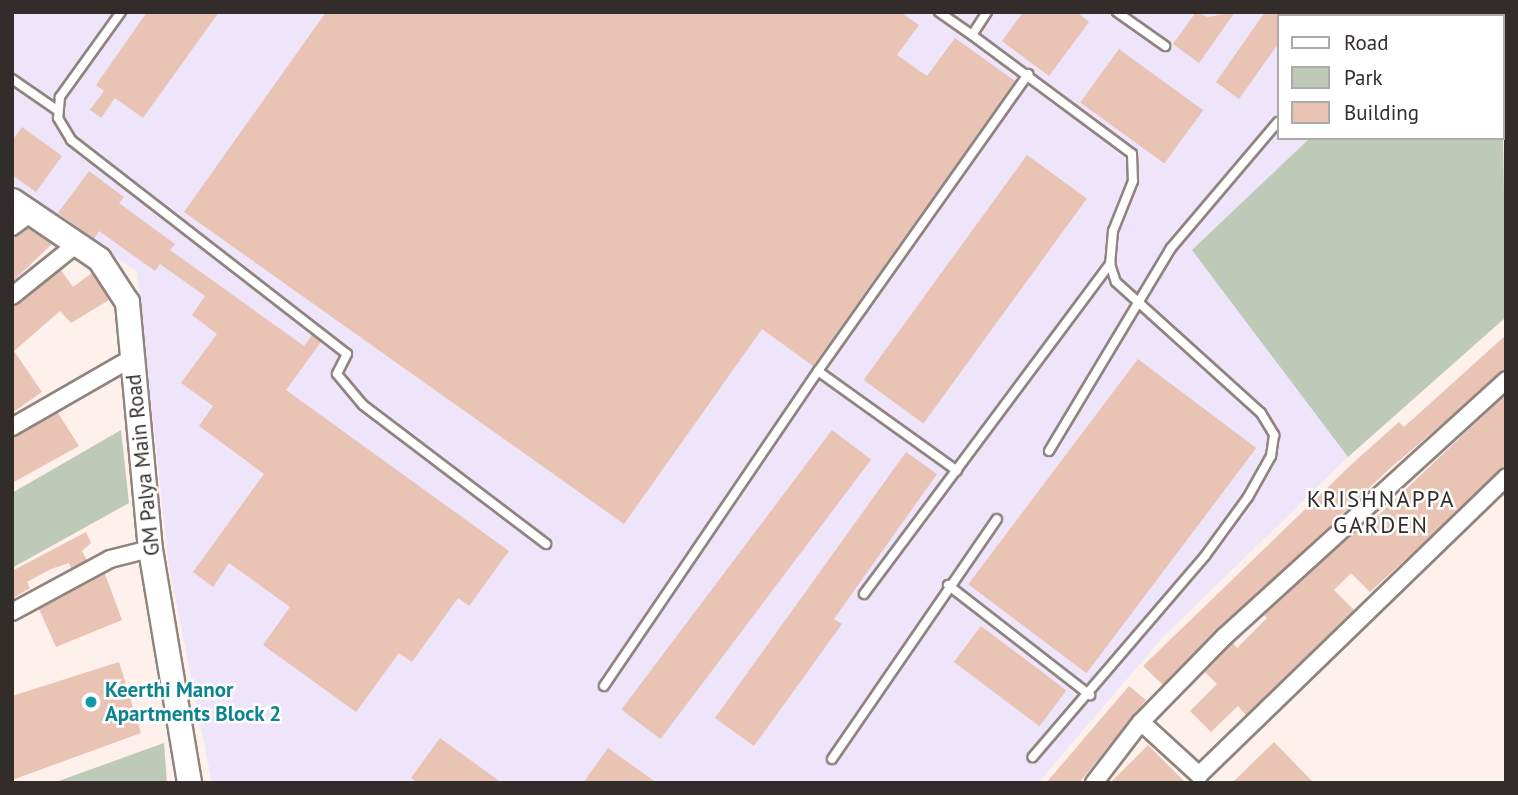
<!DOCTYPE html>
<html>
<head>
<meta charset="utf-8">
<style>
	body { margin:0 }
	#map { position:relative; width:1518px; height:795px; overflow:hidden; background:#fef0ea; font-family:"PT Sans",sans-serif }
	div>[style] { position:absolute }
	[style*='--x'] { left:calc(var(--x)*1px); top:calc(var(--y)*1px); width:calc(var(--w)*1px); rotate:calc(var(--a)*1deg) }
	.industrial>* { inset:0; background:#eee5fa }
	.green>* { inset:0; background:#bccab7 }
	.building>* { inset:0; background:#e9c3b4; transform-origin:0 0 }
	.roads { filter:drop-shadow(2px 0 #90847f) drop-shadow(-2px 0 #90847f) drop-shadow(0 2px #90847f) drop-shadow(0 -2px #90847f) }
	.lane>* { height:8px; margin:-4px; padding:0 4px; transform-origin:4px; border-radius:4px; background:#fff }
	.street>* { height:16px; margin:-8px; padding:0 8px; transform-origin:8px; border-radius:8px; background:#fff }
	.secondary>* { height:23px; margin:-11.5px; padding:0 11.5px; transform-origin:11.5px; border-radius:11.5px; background:#fff }
	.dots>* { width:19px; height:19px; translate:-50% -50%; box-sizing:border-box; border:4px solid #fff; border-radius:50% }
	span { translate:-50% -50%; white-space:nowrap; text-align:center; line-height:1.15; -webkit-text-stroke:5px #fff; paint-order:stroke }
	.street-label { font-size:21px; color:#322d2b }
	.culture-label { font-size:21px; color:#0d838f; font-weight:700 }
	.left { translate:0 -50%; text-align:left }
	.neighbourhood-label { font-size:23px; color:#322d2b; letter-spacing:2px }
	.frame { position:absolute; inset:0; border:14px solid #322d2b; pointer-events:none }
	.legend { position:absolute; left:1277px; top:14px; width:228px; height:126px; box-sizing:border-box; background:#fff; border:2px solid #adabaa; margin:0; padding:9px 12px; list-style:none; font-size:21px; color:#322d2b }
	.legend li { display:flex; align-items:center; gap:14px; height:35px }
	.legend b { width:35px; border:2px solid #adabaa }
</style>
</head>
<body>
<div id="map">
	<div class="industrial">
		<div style="clip-path:polygon(12px 12px,1443px 12px,1278px 16px,1278px 138px,1310px 138px,1193px 250px,1348px 457px,1163px 637px,1038px 783px,212px 783px,169px 566px,137px 272px,12px 183px)"></div>
	</div>
	<div class="green">
		<div style="clip-path:polygon(1502px 71px,1506px 317px,1348px 457px,1192px 250px,1310px 138px,1502px 138px)"></div>
		<div style="clip-path:polygon(121px 430px,129px 503px,12px 568px,12px 493px)"></div>
		<div style="clip-path:polygon(164px 743px,167px 783px,53px 783px)"></div>
	</div>
	<div class="building">
		<div style="clip-path:polygon(147px 12px,219px 12px,143px 118px,115px 98px,101px 118px,90px 110px,104px 91px,96px 85px)"></div>
		<div style="clip-path:polygon(326px 12px,900px 12px,919px 25px,897px 55px,927px 76px,955px 38px,1015px 81px,813px 366px,762px 329px,624px 524px,184px 212px)"></div>
		<div style="clip-path:polygon(1023px 12px,1077px 12px,1089px 22px,1049px 76px,1002px 41px)"></div>
		<div style="clip-path:polygon(1196px 12px,1208px 17px,1235px 12px,1199px 63px,1173px 44px)"></div>
		<div style="clip-path:polygon(1265px 12px,1278px 12px,1278px 44px,1239px 99px,1216px 82px)"></div>
		<div style="left:1119px;top:49px;width:104px;height:66px;rotate:36deg"></div>
		<div style="clip-path:polygon(22px 127px,62px 156px,36px 192px,12px 175px,12px 141px)"></div>
		<div style="left:1027px;top:155px;width:74px;height:278px;rotate:36deg"></div>
		<div style="clip-path:polygon(89px 171px,124px 197px,119px 203px,175px 244px,170px 250px,304px 346px,312px 335px,321px 342px,286px 390px,509px 551px,469px 606px,458px 598px,412px 662px,399px 653px,356px 712px,263px 645px,290px 607px,229px 563px,213px 587px,193px 572px,264px 474px,199px 426px,213px 406px,181px 383px,217px 334px,192px 315px,205px 296px,160px 264px,155px 271px,99px 231px,94px 239px,58px 213px)"></div>
		<div style="clip-path:polygon(28px 228px,52px 244px,12px 282px,12px 239px)"></div>
		<div style="clip-path:polygon(61px 270px,73px 287px,92px 273px,109px 300px,71px 323px,60px 311px,14px 351px,42px 392px,12px 413px,12px 306px)"></div>
		<div style="clip-path:polygon(1506px 335px,1506px 370px,1388px 470px,1163px 685px,1143px 666px,1354px 462px,1399px 422px,1404px 427px)"></div>
		<div style="left:1138px;top:359px;width:148px;height:282px;rotate:37deg"></div>
		<div style="clip-path:polygon(1506px 394px,1506px 467px,1370px 592px,1351px 573px,1334px 590px,1354px 610px,1246px 715px,1238px 706px,1211px 732px,1190px 711px,1217px 684px,1205px 672px,1233px 643px,1237px 648px,1267px 618px,1264px 615px,1360px 527px,1363px 530px)"></div>
		<div style="clip-path:polygon(58px 413px,79px 446px,12px 483px,12px 437px)"></div>
		<div style="left:832px;top:430px;width:49px;height:350px;rotate:37deg"></div>
		<div style="clip-path:polygon(906px 452px,937px 474px,834px 619px,842px 624px,754px 746px,715px 718px)"></div>
		<div style="clip-path:polygon(86px 532px,91px 543px,82px 551px,87px 560px,71px 568px,69px 563px,51px 569px,27px 582px,30px 588px,12px 599px,12px 571px)"></div>
		<div style="clip-path:polygon(105px 574px,122px 620px,56px 647px,39px 609px)"></div>
		<div style="left:981px;top:626px;width:107px;height:45px;rotate:37deg"></div>
		<div style="clip-path:polygon(119px 662px,141px 733px,12px 780px,12px 696px)"></div>
		<div style="clip-path:polygon(1129px 686px,1146px 700px,1079px 783px,1046px 783px)"></div>
		<div style="clip-path:polygon(440px 738px,502px 783px,418px 783px,411px 778px)"></div>
		<div style="clip-path:polygon(1274px 742px,1314px 783px,1232px 783px)"></div>
		<div style="clip-path:polygon(1148px 745px,1186px 783px,1110px 783px)"></div>
		<div style="clip-path:polygon(608px 748px,657px 783px,583px 783px)"></div>
	</div>
	<div class="roads">
		<div class="lane">
			<div style="--x:121;--y:12;--w:105;--a:125.7"></div>
			<div style="--x:60;--y:97;--w:21;--a:95"></div>
			<div style="--x:58;--y:118;--w:26;--a:59"></div>
			<div style="--x:71;--y:140;--w:349;--a:37.8"></div>
			<div style="--x:347;--y:354;--w:22;--a:117"></div>
			<div style="--x:337;--y:374;--w:40;--a:50"></div>
			<div style="--x:363;--y:405;--w:230;--a:37.2"></div>
			<div style="--x:939;--y:12;--w:40;--a:34.9"></div>
			<div style="--x:987;--y:12;--w:27;--a:123"></div>
			<div style="--x:972;--y:35;--w:199;--a:36.6"></div>
			<div style="--x:1132;--y:154;--w:27;--a:88"></div>
			<div style="--x:1133;--y:181;--w:54;--a:111.8"></div>
			<div style="--x:1113;--y:231;--w:33;--a:95"></div>
			<div style="--x:1110;--y:264;--w:19;--a:72"></div>
			<div style="--x:1116;--y:282;--w:195;--a:42.1"></div>
			<div style="--x:1261;--y:413;--w:26;--a:59"></div>
			<div style="--x:1274;--y:435;--w:21;--a:98"></div>
			<div style="--x:1271;--y:456;--w:47;--a:119.3"></div>
			<div style="--x:1248;--y:497;--w:73;--a:126.1"></div>
			<div style="--x:1205;--y:556;--w:265;--a:130.6"></div>
			<div style="--x:1117;--y:12;--w:59;--a:35.3"></div>
			<div style="--x:1371;--y:16;--w:5;--a:-53"></div>
			<div style="--x:12;--y:79;--w:55;--a:34.6"></div>
			<div style="--x:818;--y:371;--w:364;--a:-54.7"></div>
			<div style="--x:1049;--y:451;--w:237;--a:-59"></div>
			<div style="--x:1171;--y:248;--w:165;--a:-49.7"></div>
			<div style="--x:948;--y:585;--w:180;--a:37.8"></div>
			<div style="--x:864;--y:594;--w:412;--a:-53.3"></div>
			<div style="--x:604;--y:686;--w:381;--a:-55.8"></div>
			<div style="--x:818;--y:371;--w:171;--a:35.7"></div>
			<div style="--x:832;--y:759;--w:291;--a:-55.5"></div>
		</div>
		<div class="street">
			<div style="--x:12;--y:227;--w:24;--a:-36"></div>
			<div style="--x:12;--y:296;--w:83;--a:-38.7"></div>
			<div style="--x:12;--y:427;--w:138;--a:-29.9"></div>
			<div style="--x:12;--y:612;--w:111;--a:-28.4"></div>
			<div style="--x:110;--y:559;--w:41;--a:-14"></div>
			<div style="--x:1141;--y:722;--w:79;--a:42.4"></div>
			<div style="--x:1199;--y:775;--w:428;--a:-44.1"></div>
			<div style="--x:1094;--y:783;--w:77;--a:-52.4"></div>
			<div style="--x:1141;--y:722;--w:119;--a:-45.7"></div>
			<div style="--x:1224;--y:637;--w:382;--a:-42.3"></div>
		</div>
		<div class="secondary">
			<div style="--x:12;--y:200;--w:105;--a:34.1"></div>
			<div style="--x:99;--y:259;--w:51;--a:56.9"></div>
			<div style="--x:127;--y:302;--w:248;--a:84.7"></div>
			<div style="--x:150;--y:549;--w:237;--a:80.5"></div>
		</div>
	</div>
	<div class="dots">
		<div style="left:91px;top:702px;background:#0f9aa8"></div>
	</div>
	<div class="street-label">
		<span style="left:143px;top:465px;rotate:-96deg">GM Palya Main Road</span>
	</div>
	<div class="culture-label">
		<span class="left" style="left:105px;top:702px">Keerthi Manor<br>Apartments Block 2</span>
	</div>
	<div class="neighbourhood-label">
		<span style="left:1381px;top:512px">KRISHNAPPA<br>GARDEN</span>
	</div>
	<div class="frame"></div>
	<ul class="legend">
	<li><b style="height:9px;background:#fff"></b>Road</li>
	<li><b style="height:19px;background:#bccab7"></b>Park</li>
	<li><b style="height:19px;background:#e9c3b4"></b>Building</li>
	</ul>
</div>
</body>
</html>
